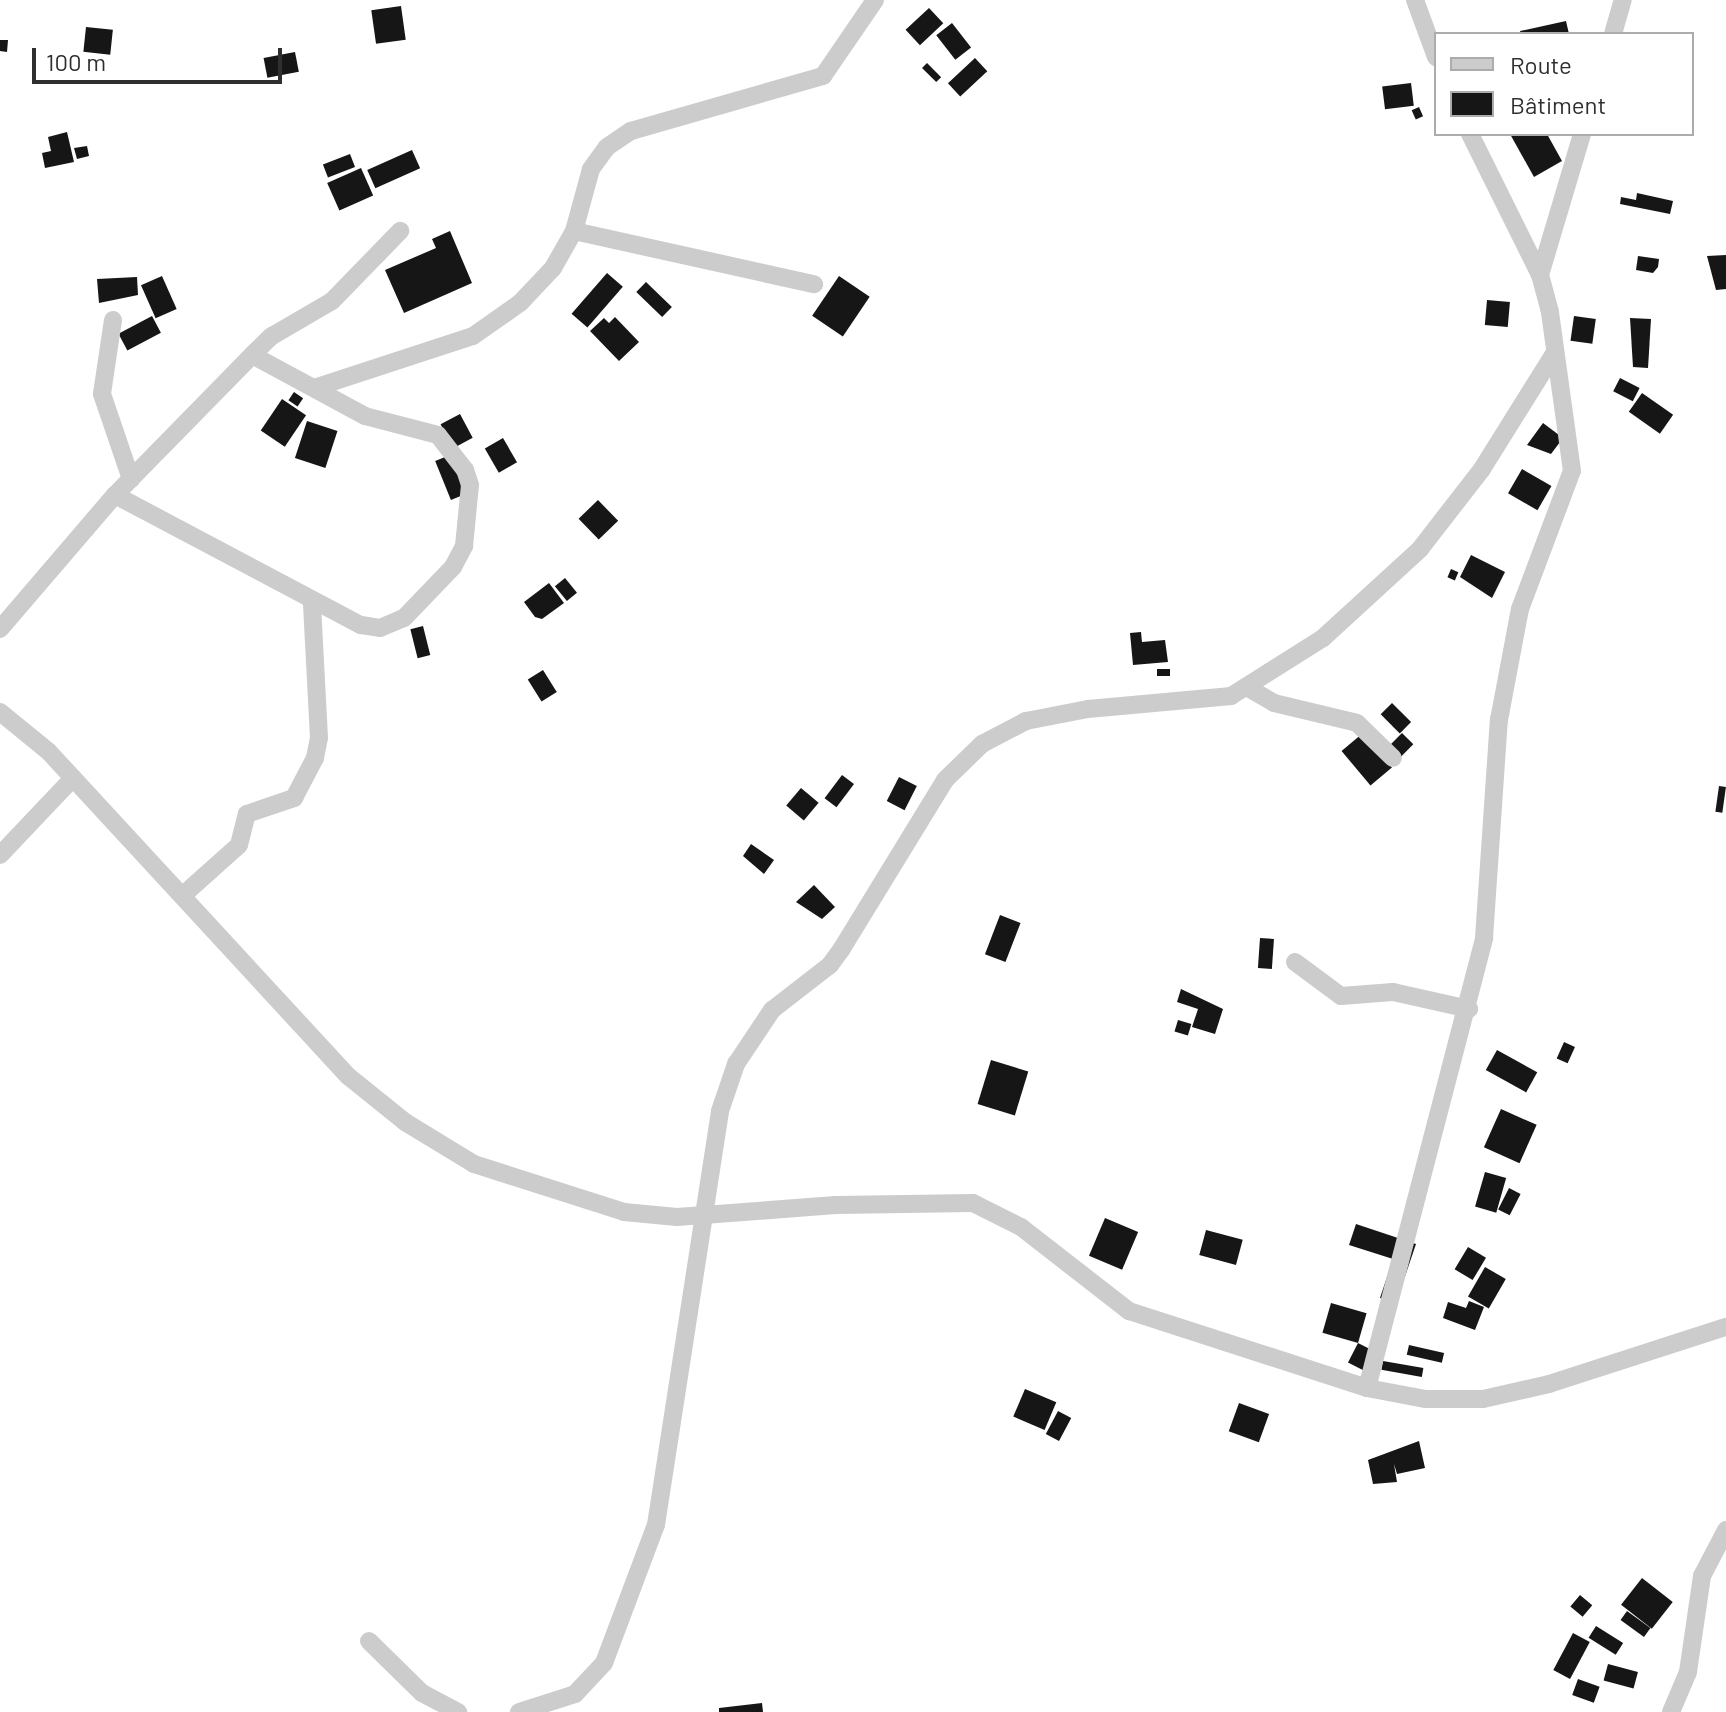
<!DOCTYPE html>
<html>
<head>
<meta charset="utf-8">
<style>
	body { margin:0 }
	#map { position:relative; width:1726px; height:1712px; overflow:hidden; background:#fff; font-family:Barlow,sans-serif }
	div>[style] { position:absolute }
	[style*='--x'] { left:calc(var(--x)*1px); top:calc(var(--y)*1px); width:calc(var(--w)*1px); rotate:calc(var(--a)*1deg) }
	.building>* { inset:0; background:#161616; transform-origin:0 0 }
	.street>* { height:18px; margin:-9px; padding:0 9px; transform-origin:9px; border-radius:9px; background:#ccc }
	span { translate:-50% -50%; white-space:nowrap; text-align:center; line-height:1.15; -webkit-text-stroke:8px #fff; paint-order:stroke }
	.legend { position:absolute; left:1434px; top:32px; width:260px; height:104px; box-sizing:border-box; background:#fff; border:2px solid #acacac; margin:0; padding:10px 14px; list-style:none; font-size:24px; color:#2f2f2f }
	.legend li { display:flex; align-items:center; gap:16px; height:40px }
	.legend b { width:40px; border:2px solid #acacac }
	.scale { position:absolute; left:32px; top:48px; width:250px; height:36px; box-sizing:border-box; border:4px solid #2f2f2f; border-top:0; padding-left:10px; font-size:24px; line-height:28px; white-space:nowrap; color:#2f2f2f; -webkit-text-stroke:6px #fff; paint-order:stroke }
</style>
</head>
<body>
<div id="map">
	<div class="building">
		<div style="left:401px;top:6px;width:34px;height:30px;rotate:82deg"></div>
		<div style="left:929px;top:8px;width:21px;height:32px;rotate:47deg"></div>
		<div style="clip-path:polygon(1566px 21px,1569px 34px,1521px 34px,1520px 31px)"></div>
		<div style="left:952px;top:23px;width:31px;height:20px;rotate:52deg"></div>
		<div style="left:86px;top:27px;width:27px;height:25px;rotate:6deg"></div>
		<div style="clip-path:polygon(0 40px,8px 40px,7px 52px,0 51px)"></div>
		<div style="left:295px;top:52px;width:20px;height:32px;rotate:79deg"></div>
		<div style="left:975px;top:58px;width:18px;height:37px;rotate:47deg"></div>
		<div style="left:927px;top:63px;width:20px;height:7px;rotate:45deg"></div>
		<div style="left:1411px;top:83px;width:23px;height:29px;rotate:83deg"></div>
		<div style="left:1419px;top:107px;width:10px;height:8px;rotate:66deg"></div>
		<div style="clip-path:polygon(67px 132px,74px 162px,45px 168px,42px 153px,51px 151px,48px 137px)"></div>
		<div style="clip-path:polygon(1510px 134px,1547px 134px,1562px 161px,1534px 177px)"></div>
		<div style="clip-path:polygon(87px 146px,89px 156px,77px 159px,74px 148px)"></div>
		<div style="left:412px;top:150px;width:20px;height:49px;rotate:66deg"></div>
		<div style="left:350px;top:154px;width:14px;height:29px;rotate:69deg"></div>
		<div style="left:361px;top:168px;width:30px;height:37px;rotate:66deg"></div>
		<div style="clip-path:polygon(1637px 193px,1673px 201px,1670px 214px,1620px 204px,1621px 197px,1636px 200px)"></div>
		<div style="clip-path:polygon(450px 231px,472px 283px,404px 313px,385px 270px,436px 248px,432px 239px)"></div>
		<div style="clip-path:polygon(1726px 255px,1726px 289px,1716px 290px,1707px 256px)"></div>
		<div style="clip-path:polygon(1638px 256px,1659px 259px,1658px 267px,1653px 273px,1636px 270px)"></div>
		<div style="left:607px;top:273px;width:21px;height:54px;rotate:41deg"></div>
		<div style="left:162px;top:276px;width:36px;height:23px;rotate:66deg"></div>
		<div style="left:839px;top:276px;width:37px;height:48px;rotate:34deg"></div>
		<div style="clip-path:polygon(137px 277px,138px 295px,99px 303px,97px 279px)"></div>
		<div style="left:646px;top:282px;width:36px;height:14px;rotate:44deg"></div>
		<div style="left:1487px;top:300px;width:23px;height:25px;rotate:5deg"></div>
		<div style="left:152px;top:316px;width:19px;height:38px;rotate:62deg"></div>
		<div style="left:1574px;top:316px;width:22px;height:25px;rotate:8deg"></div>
		<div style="clip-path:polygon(615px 317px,639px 342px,619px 361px,590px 331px,604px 318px,609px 323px)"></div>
		<div style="clip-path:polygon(1630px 318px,1651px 319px,1648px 368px,1633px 367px)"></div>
		<div style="left:1620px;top:378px;width:22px;height:15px;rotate:27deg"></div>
		<div style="left:294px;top:392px;width:11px;height:10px;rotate:34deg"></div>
		<div style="left:1642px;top:393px;width:38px;height:23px;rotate:35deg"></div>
		<div style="left:282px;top:399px;width:29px;height:38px;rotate:34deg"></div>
		<div style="left:460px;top:414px;width:27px;height:22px;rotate:62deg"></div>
		<div style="left:307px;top:421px;width:32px;height:39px;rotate:18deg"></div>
		<div style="clip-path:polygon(1543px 423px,1563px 438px,1551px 454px,1527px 445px)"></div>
		<div style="left:503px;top:438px;width:28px;height:21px;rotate:60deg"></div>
		<div style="left:450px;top:455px;width:42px;height:16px;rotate:68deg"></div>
		<div style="left:1522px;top:469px;width:34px;height:28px;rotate:30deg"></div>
		<div style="left:598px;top:500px;width:29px;height:27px;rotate:46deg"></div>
		<div style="clip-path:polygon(1471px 555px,1505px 572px,1492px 598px,1460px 577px)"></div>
		<div style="left:1451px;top:569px;width:8px;height:9px;rotate:23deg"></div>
		<div style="left:565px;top:578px;width:19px;height:13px;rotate:51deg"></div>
		<div style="clip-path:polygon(549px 583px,564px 603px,542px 619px,535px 617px,524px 602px)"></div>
		<div style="left:423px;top:626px;width:30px;height:13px;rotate:76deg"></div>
		<div style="clip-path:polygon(1141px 632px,1142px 642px,1165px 640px,1168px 662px,1133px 665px,1130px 633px)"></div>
		<div style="left:1170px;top:669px;width:7px;height:13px;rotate:90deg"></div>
		<div style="left:543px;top:670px;width:26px;height:18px;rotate:58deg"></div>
		<div style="left:1392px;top:703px;width:27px;height:16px;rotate:45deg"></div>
		<div style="left:1363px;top:733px;width:45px;height:28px;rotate:50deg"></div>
		<div style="left:1402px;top:733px;width:16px;height:19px;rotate:45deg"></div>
		<div style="left:842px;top:775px;width:15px;height:29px;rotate:37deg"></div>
		<div style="left:899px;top:777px;width:20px;height:27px;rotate:27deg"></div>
		<div style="left:1719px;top:786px;width:7px;height:26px;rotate:8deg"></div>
		<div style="left:801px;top:788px;width:23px;height:23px;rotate:40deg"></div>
		<div style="clip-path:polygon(751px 844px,774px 860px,764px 874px,743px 856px)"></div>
		<div style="clip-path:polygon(814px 885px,835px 907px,822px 919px,796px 902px)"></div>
		<div style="left:1000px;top:915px;width:22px;height:42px;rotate:21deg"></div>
		<div style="left:1260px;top:938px;width:14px;height:30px;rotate:4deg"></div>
		<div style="clip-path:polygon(1181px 989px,1223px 1009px,1215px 1034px,1192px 1027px,1198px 1009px,1177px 1002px)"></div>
		<div style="left:1178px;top:1020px;width:14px;height:12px;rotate:17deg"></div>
		<div style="left:1564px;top:1042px;width:12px;height:18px;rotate:24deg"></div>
		<div style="left:1497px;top:1050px;width:46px;height:23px;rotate:29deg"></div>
		<div style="left:991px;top:1060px;width:39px;height:46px;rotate:17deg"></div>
		<div style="left:1501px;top:1109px;width:39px;height:42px;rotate:24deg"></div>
		<div style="left:1485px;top:1172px;width:22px;height:36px;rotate:16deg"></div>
		<div style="left:1509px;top:1188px;width:13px;height:24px;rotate:27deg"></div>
		<div style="left:1105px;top:1218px;width:36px;height:41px;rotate:23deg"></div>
		<div style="clip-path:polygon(1356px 1224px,1416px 1244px,1396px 1303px,1380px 1298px,1393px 1259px,1349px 1245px)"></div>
		<div style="left:1206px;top:1230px;width:38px;height:26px;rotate:15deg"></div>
		<div style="left:1468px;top:1247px;width:21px;height:26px;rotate:31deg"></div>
		<div style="left:1485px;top:1267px;width:24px;height:34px;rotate:30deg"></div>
		<div style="clip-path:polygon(1469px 1301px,1484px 1307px,1475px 1330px,1443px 1318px,1448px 1302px,1466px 1308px)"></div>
		<div style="left:1331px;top:1303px;width:37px;height:31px;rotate:16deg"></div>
		<div style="left:1358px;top:1343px;width:27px;height:22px;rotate:27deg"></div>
		<div style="left:1409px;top:1345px;width:36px;height:10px;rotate:13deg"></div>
		<div style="left:1383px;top:1361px;width:41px;height:9px;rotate:10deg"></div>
		<div style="left:1025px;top:1389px;width:34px;height:30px;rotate:23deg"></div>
		<div style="left:1239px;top:1403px;width:32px;height:30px;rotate:20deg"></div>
		<div style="left:1058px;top:1411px;width:15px;height:26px;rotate:28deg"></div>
		<div style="clip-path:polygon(1419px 1441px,1425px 1468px,1397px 1474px,1394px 1464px,1397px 1482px,1373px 1484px,1368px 1460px)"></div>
		<div style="left:1642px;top:1578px;width:39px;height:34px;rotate:38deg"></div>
		<div style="left:1580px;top:1595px;width:16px;height:15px;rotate:40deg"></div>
		<div style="left:1627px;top:1611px;width:29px;height:11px;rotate:36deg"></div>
		<div style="left:1596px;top:1626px;width:32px;height:14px;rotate:32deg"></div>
		<div style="left:1573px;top:1633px;width:19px;height:42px;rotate:28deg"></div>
		<div style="left:1608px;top:1664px;width:31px;height:17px;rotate:15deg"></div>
		<div style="left:1578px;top:1679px;width:23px;height:17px;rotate:20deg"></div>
		<div style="clip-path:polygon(762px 1703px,763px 1712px,719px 1712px,719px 1708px)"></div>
	</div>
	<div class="street">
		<div style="--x:1415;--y:0;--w:61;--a:69.8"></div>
		<div style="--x:1613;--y:34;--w:35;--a:-74"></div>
		<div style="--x:574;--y:231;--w:246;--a:12.5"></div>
		<div style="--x:1540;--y:275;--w:147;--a:-73.4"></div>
		<div style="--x:113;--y:320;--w:75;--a:98.5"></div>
		<div style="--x:102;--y:394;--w:90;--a:71.2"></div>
		<div style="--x:317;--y:387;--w:164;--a:-18.1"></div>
		<div style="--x:473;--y:336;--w:57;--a:-35.1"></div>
		<div style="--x:520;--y:303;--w:48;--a:-46.7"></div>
		<div style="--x:553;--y:268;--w:43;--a:-60.4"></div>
		<div style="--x:574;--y:231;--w:64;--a:-74.7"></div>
		<div style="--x:591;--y:169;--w:27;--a:-54"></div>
		<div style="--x:607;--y:147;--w:29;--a:-34"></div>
		<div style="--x:631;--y:131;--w:200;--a:-16"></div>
		<div style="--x:823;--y:76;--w:92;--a:-55.6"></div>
		<div style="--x:115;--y:495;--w:278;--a:27.9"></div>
		<div style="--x:361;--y:625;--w:19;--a:9"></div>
		<div style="--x:380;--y:628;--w:26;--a:-23"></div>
		<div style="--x:404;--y:618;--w:71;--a:-46.1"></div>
		<div style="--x:453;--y:567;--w:24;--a:-62"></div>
		<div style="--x:464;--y:546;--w:61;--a:-84.4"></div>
		<div style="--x:470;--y:485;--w:16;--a:-108"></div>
		<div style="--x:465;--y:470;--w:44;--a:-127.6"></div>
		<div style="--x:438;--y:435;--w:75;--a:-165.4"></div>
		<div style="--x:365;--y:416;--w:128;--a:-151.6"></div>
		<div style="--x:0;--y:629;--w:177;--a:-49.4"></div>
		<div style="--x:115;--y:495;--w:196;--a:-45.6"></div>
		<div style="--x:252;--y:355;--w:28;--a:-44"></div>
		<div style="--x:272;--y:336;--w:69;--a:-30.3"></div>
		<div style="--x:332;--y:301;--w:98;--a:-45.8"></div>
		<div style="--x:1250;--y:689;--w:28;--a:30"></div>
		<div style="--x:1274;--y:703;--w:85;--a:13.5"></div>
		<div style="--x:1357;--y:723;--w:50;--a:44.2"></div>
		<div style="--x:0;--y:712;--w:63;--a:39.2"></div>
		<div style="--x:49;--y:752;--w:441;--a:47.3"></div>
		<div style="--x:348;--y:1076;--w:73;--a:38.9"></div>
		<div style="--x:405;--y:1122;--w:81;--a:31.3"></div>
		<div style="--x:474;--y:1164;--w:157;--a:17.7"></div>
		<div style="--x:624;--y:1212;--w:53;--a:5.4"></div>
		<div style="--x:677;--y:1217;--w:159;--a:-4.3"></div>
		<div style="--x:836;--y:1205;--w:137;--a:-0.8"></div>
		<div style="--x:973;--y:1203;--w:54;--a:26.6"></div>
		<div style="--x:1021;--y:1227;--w:137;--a:37.9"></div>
		<div style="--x:1129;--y:1311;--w:250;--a:17.9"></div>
		<div style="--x:1367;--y:1388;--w:60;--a:10.6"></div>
		<div style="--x:1426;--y:1399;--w:57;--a:0"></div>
		<div style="--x:1483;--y:1399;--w:68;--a:-12.8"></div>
		<div style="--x:1549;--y:1384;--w:186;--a:-17.9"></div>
		<div style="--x:0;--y:855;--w:106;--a:-46.5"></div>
		<div style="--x:182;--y:896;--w:76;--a:-41.8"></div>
		<div style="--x:239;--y:845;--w:32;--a:-76"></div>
		<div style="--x:247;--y:814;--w:50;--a:-18.8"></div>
		<div style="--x:294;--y:798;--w:45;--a:-62.3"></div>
		<div style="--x:315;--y:758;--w:20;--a:-79"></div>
		<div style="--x:319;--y:738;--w:134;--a:-93"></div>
		<div style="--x:1295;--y:962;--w:57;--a:36.5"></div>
		<div style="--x:1341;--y:996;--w:52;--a:-4.4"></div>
		<div style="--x:1393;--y:992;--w:78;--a:12.6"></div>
		<div style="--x:1367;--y:1388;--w:465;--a:-75.4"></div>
		<div style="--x:1484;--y:938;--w:219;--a:-86.1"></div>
		<div style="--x:1499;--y:720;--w:113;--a:-79.3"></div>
		<div style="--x:1520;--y:609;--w:147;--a:-69.4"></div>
		<div style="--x:1572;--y:471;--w:161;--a:-97.9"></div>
		<div style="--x:1550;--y:312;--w:38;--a:-105"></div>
		<div style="--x:1540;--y:275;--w:157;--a:-116.4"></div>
		<div style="--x:369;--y:1641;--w:74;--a:44.5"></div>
		<div style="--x:422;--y:1693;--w:41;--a:27.8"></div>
		<div style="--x:519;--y:1712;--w:59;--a:-17.8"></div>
		<div style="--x:575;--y:1694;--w:42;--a:-46.9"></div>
		<div style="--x:604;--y:1663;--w:147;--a:-69.4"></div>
		<div style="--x:656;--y:1525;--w:419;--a:-81.2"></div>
		<div style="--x:720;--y:1111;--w:50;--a:-71.2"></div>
		<div style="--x:736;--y:1064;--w:65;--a:-56.3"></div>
		<div style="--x:772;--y:1010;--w:73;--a:-37.8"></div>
		<div style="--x:830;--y:965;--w:19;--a:-54"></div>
		<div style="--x:841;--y:950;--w:199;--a:-58.5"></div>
		<div style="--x:945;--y:780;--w:52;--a:-44.2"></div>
		<div style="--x:982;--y:744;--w:50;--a:-27.6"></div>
		<div style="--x:1026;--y:721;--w:63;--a:-11"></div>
		<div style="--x:1088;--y:709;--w:144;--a:-5.2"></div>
		<div style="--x:1231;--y:696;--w:109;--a:-32.2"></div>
		<div style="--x:1323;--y:638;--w:132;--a:-42.5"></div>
		<div style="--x:1420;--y:549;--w:101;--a:-52.2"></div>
		<div style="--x:1482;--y:469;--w:138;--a:-58"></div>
		<div style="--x:1671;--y:1712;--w:43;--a:-67"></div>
		<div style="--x:1688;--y:1672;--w:97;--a:-81.7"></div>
		<div style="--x:1702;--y:1576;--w:52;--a:-62.4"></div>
	</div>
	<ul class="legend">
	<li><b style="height:10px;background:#ccc"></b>Route</li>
	<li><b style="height:22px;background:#161616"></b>Bâtiment</li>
	</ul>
	<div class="scale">100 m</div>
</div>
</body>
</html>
